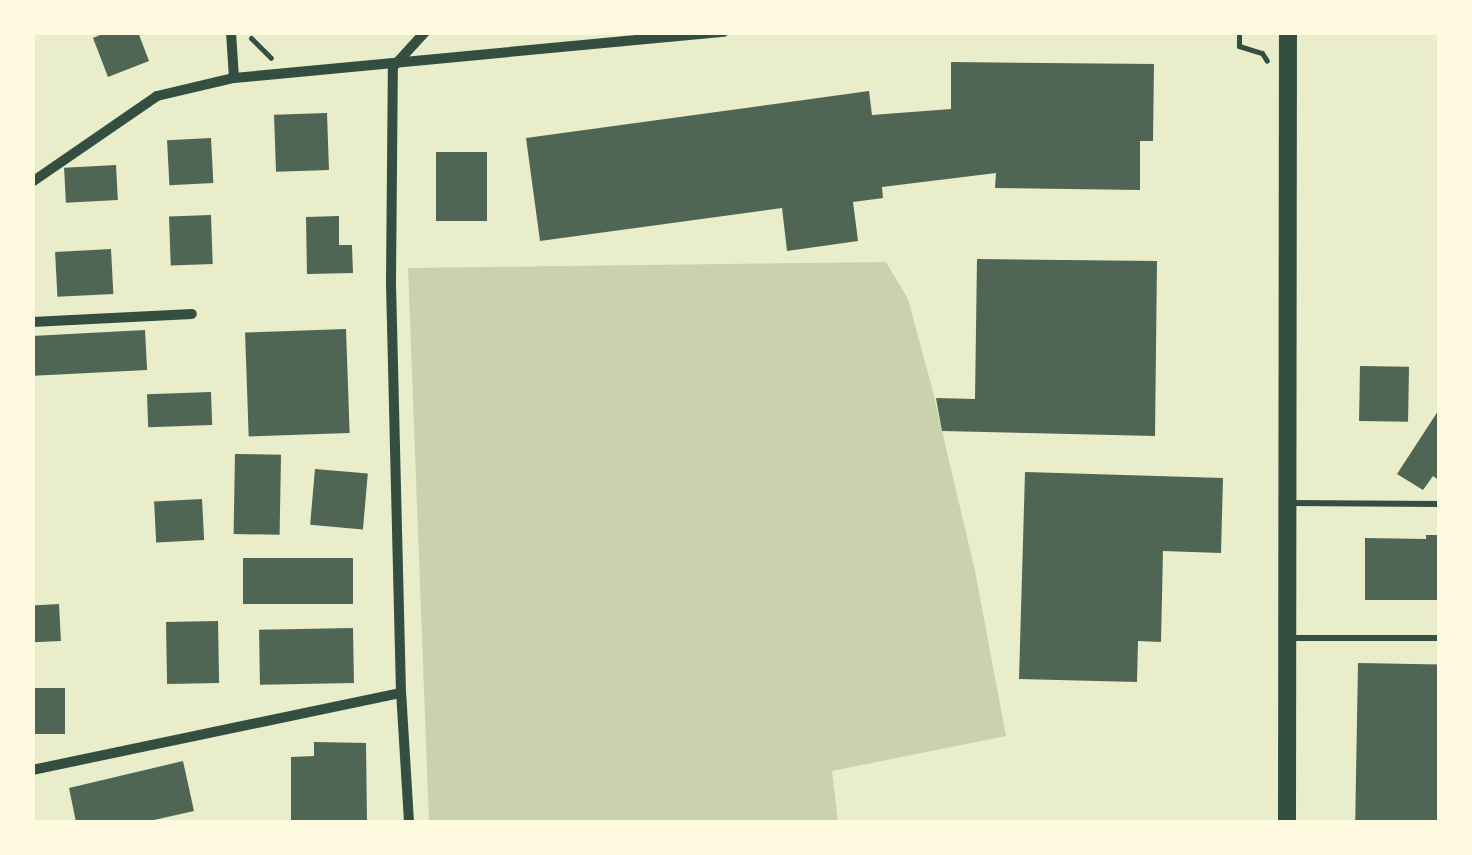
<!DOCTYPE html>
<html>
<head>
<meta charset="utf-8">
<style>
	body { margin:0 }
	#map { position:relative; width:1472px; height:855px; overflow:hidden; background:#e9edc9; font-family:Ubuntu,sans-serif }
	div>[style] { position:absolute }
	[style*='--x'] { left:calc(var(--x)*1px); top:calc(var(--y)*1px); width:calc(var(--w)*1px); rotate:calc(var(--a)*1deg) }
	.green>* { inset:0; background:#cad2ad }
	.building>* { inset:0; background:#4f6655; transform-origin:0 0 }
	.path>* { height:5px; margin:-2.5px; padding:0 2.5px; transform-origin:2.5px; border-radius:2.5px; background:#344e41 }
	.service>* { height:6px; margin:-3px; padding:0 3px; transform-origin:3px; border-radius:3px; background:#344e41 }
	.minor>* { height:10px; margin:-5px; padding:0 5px; transform-origin:5px; border-radius:5px; background:#344e41 }
	.tertiary>* { height:18px; margin:-9px; padding:0 9px; transform-origin:9px; border-radius:9px; background:#344e41 }
	span { translate:-50% -50%; white-space:nowrap; text-align:center; line-height:1.15; -webkit-text-stroke:8px #fefae0; paint-order:stroke }
	.frame { position:absolute; inset:0; border:35px solid #fefae0; pointer-events:none }
</style>
</head>
<body>
<div id="map">
	<div class="green">
		<div style="clip-path:polygon(886px 262px,908px 299px,931px 384px,975px 571px,1006px 736px,832px 771px,838px 822px,429px 822px,408px 268px)"></div>
	</div>
	<div class="building">
		<div style="clip-path:polygon(107px 32px,138px 32px,149px 61px,108px 77px,93px 38px)"></div>
		<div style="clip-path:polygon(951px 62px,1154px 64px,1153px 141px,1140px 141px,1140px 190px,995px 188px,996px 173px,882px 187px,883px 198px,853px 202px,858px 241px,787px 251px,782px 208px,540px 241px,526px 138px,869px 91px,872px 115px,951px 109px)"></div>
		<div style="left:327px;top:113px;width:57px;height:53px;rotate:88deg"></div>
		<div style="left:211px;top:138px;width:45px;height:44px;rotate:87deg"></div>
		<div style="left:436px;top:152px;width:51px;height:69px"></div>
		<div style="left:116px;top:165px;width:35px;height:52px;rotate:87deg"></div>
		<div style="left:211px;top:215px;width:49px;height:42px;rotate:88deg"></div>
		<div style="clip-path:polygon(339px 216px,339px 245px,352px 245px,353px 273px,307px 274px,306px 217px)"></div>
		<div style="left:111px;top:249px;width:45px;height:56px;rotate:87deg"></div>
		<div style="clip-path:polygon(977px 259px,1157px 261px,1155px 436px,942px 431px,936px 398px,975px 399px)"></div>
		<div style="left:346px;top:329px;width:104px;height:101px;rotate:88deg"></div>
		<div style="left:145px;top:330px;width:40px;height:113px;rotate:87deg"></div>
		<div style="left:1360px;top:366px;width:49px;height:55px;rotate:1deg"></div>
		<div style="left:211px;top:392px;width:33px;height:64px;rotate:88deg"></div>
		<div style="clip-path:polygon(1440px 408px,1440px 481px,1433px 476px,1423px 490px,1397px 474px)"></div>
		<div style="left:235px;top:454px;width:46px;height:80px;rotate:1deg"></div>
		<div style="left:315px;top:469px;width:53px;height:56px;rotate:5deg"></div>
		<div style="clip-path:polygon(1025px 472px,1223px 478px,1221px 553px,1163px 551px,1161px 642px,1138px 641px,1137px 682px,1019px 679px)"></div>
		<div style="left:202px;top:499px;width:41px;height:48px;rotate:87deg"></div>
		<div style="clip-path:polygon(1426px 535px,1440px 535px,1440px 600px,1365px 600px,1365px 538px,1426px 539px)"></div>
		<div style="left:243px;top:558px;width:110px;height:46px"></div>
		<div style="left:59px;top:604px;width:37px;height:27px;rotate:87deg"></div>
		<div style="left:218px;top:621px;width:62px;height:52px;rotate:89deg"></div>
		<div style="left:353px;top:628px;width:55px;height:94px;rotate:89deg"></div>
		<div style="left:1358px;top:663px;width:82px;height:159px;rotate:1deg"></div>
		<div style="left:32px;top:688px;width:33px;height:46px"></div>
		<div style="clip-path:polygon(314px 742px,366px 743px,367px 822px,291px 822px,291px 757px,314px 756px)"></div>
		<div style="clip-path:polygon(183px 761px,194px 811px,145px 822px,76px 822px,69px 788px)"></div>
	</div>
	<div class="path">
		<div style="--x:1239;--y:32;--w:14;--a:90"></div>
		<div style="--x:1239;--y:46;--w:24;--a:17"></div>
		<div style="--x:1262;--y:53;--w:9;--a:58"></div>
		<div style="--x:251;--y:38;--w:28;--a:45"></div>
	</div>
	<div class="service">
		<div style="--x:1288;--y:503;--w:152;--a:0.4"></div>
		<div style="--x:1288;--y:638;--w:152;--a:0"></div>
	</div>
	<div class="minor">
		<div style="--x:231;--y:32;--w:46;--a:86.3"></div>
		<div style="--x:32;--y:182;--w:152;--a:-34.5"></div>
		<div style="--x:157;--y:96;--w:79;--a:-13.2"></div>
		<div style="--x:234;--y:78;--w:492;--a:-5.4"></div>
		<div style="--x:32;--y:322;--w:160;--a:-2.9"></div>
		<div style="--x:32;--y:770;--w:377;--a:-11.8"></div>
		<div style="--x:409;--y:822;--w:129;--a:-93.5"></div>
		<div style="--x:401;--y:693;--w:412;--a:-91.4"></div>
		<div style="--x:391;--y:281;--w:214;--a:-89.5"></div>
		<div style="--x:393;--y:67;--w:47;--a:-47.6"></div>
	</div>
	<div class="tertiary">
		<div style="--x:1287;--y:822;--w:790;--a:-89.93"></div>
	</div>
	<div class="frame"></div>
</div>
</body>
</html>
